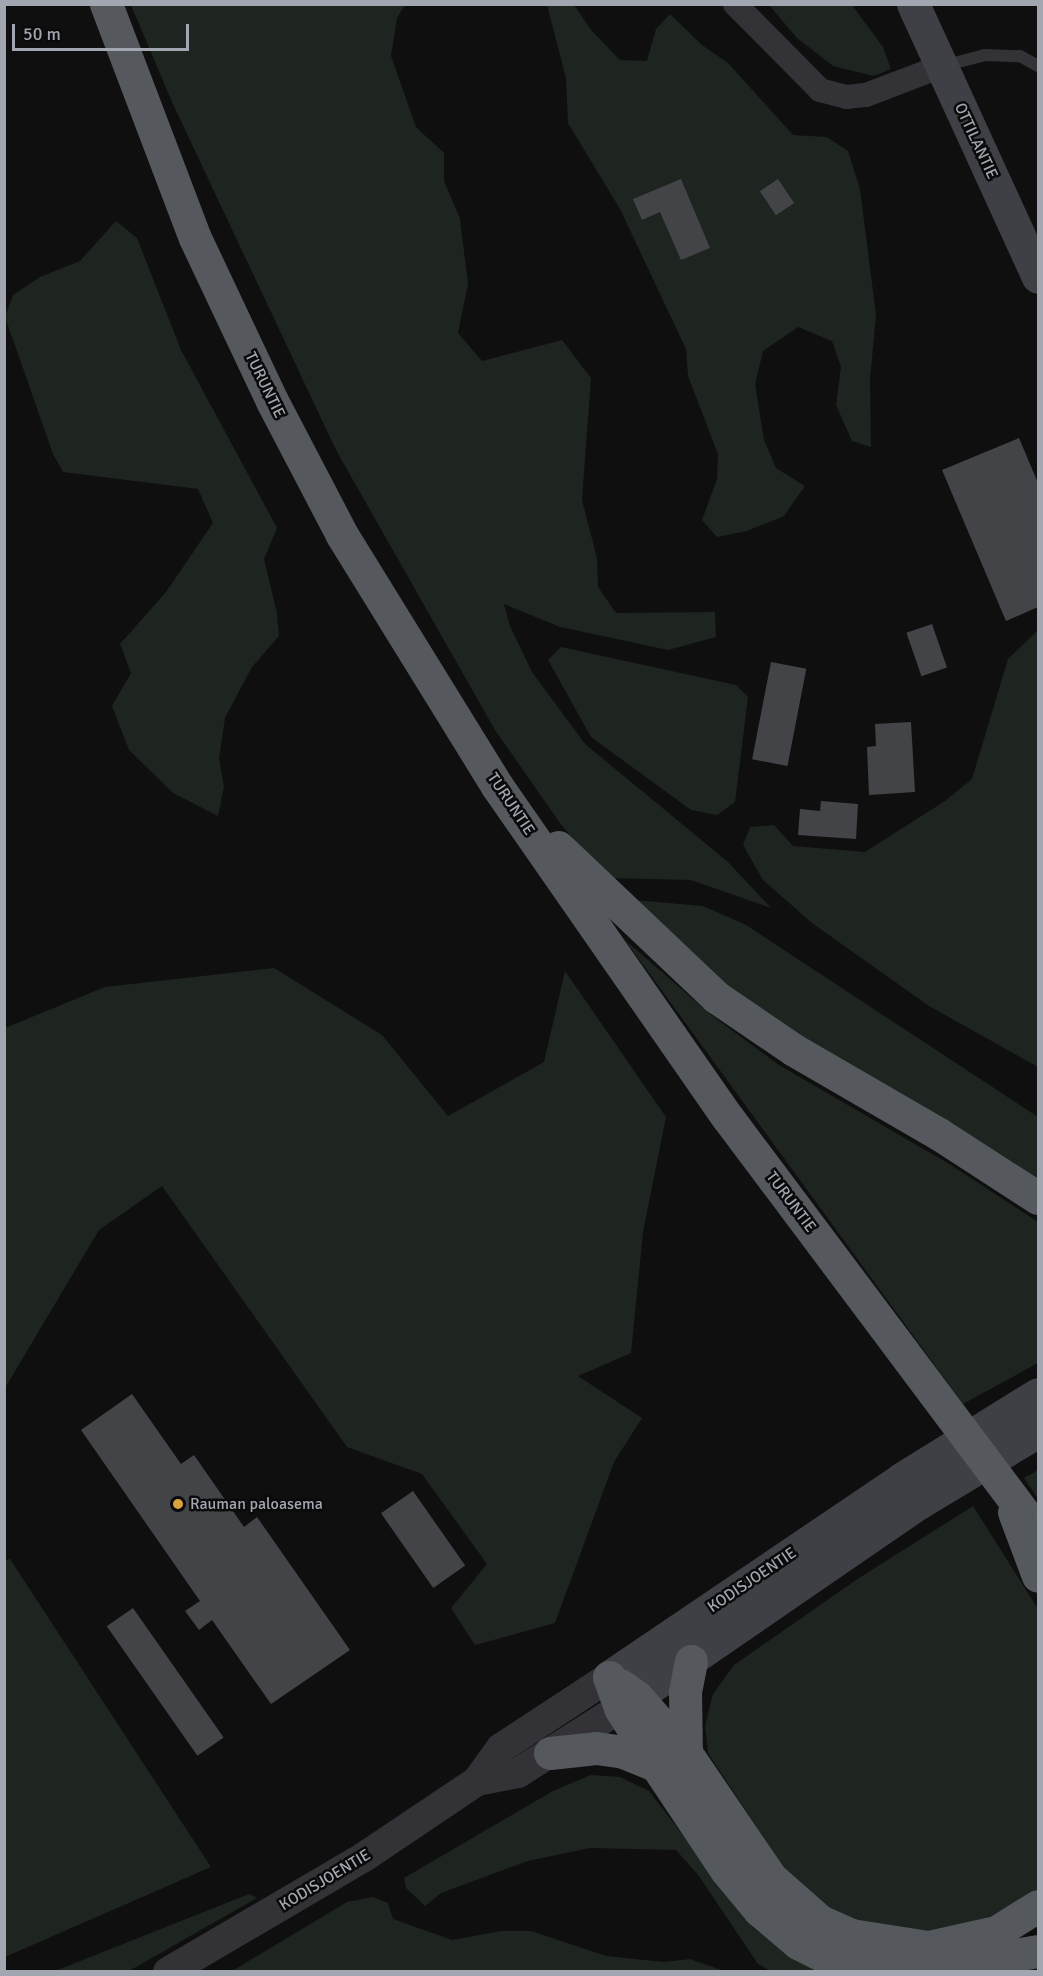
<!DOCTYPE html>
<html>
<head>
<meta charset="utf-8">
<style>
	body { margin:0 }
	#map { position:relative; width:1043px; height:1976px; overflow:hidden; background:#0f0f10; font-family:Signika,sans-serif }
	div>[style] { position:absolute }
	[style*='--x'] { left:calc(var(--x)*1px); top:calc(var(--y)*1px); width:calc(var(--w)*1px); rotate:calc(var(--a)*1deg) }
	.green>* { inset:0; background:#1e241f }
	.building>* { inset:0; background:#434448; transform-origin:0 0 }
	.service>* { height:12px; margin:-6px; padding:0 6px; transform-origin:6px; border-radius:6px; background:#333337 }
	.minor>* { height:24px; margin:-12px; padding:0 12px; transform-origin:12px; border-radius:12px; background:#333337 }
	.tertiary>* { height:30px; margin:-15px; padding:0 15px; transform-origin:15px; border-radius:15px; background:#333337 }
	.secondary>* { height:33px; margin:-16.5px; padding:0 16.5px; transform-origin:16.5px; border-radius:16.5px; background:#3f4045 }
	.trunk>* { height:33px; margin:-16.5px; padding:0 16.5px; transform-origin:16.5px; border-radius:16.5px; background:#55585c }
	.dots>* { width:16px; height:16px; translate:-50% -50%; box-sizing:border-box; border:3px solid #0a0a0b; border-radius:50% }
	span { translate:-50% -50%; white-space:nowrap; text-align:center; line-height:1.15; -webkit-text-stroke:5px #0a0a0b; paint-order:stroke }
	.street-label { font-size:16px; color:#a2a6b0 }
	.poi-label { font-size:16px; color:#a2a6b0 }
	.left { translate:0 -50%; text-align:left }
	.frame { position:absolute; inset:0; border:6px solid #a2a6b0; pointer-events:none }
	.scale { position:absolute; left:12px; top:24px; width:177px; height:27px; box-sizing:border-box; border:3px solid #a2a6b0; border-top:0; padding-left:8px; font-size:18px; line-height:21px; white-space:nowrap; color:#a2a6b0; -webkit-text-stroke:4px #0a0a0b; paint-order:stroke }
</style>
</head>
<body>
<div id="map">
	<div class="green">
		<div style="clip-path:polygon(131px 5px,405px 5px,397px 18px,391px 56px,416px 127px,444px 153px,444px 181px,460px 219px,468px 284px,458px 333px,482px 361px,562px 340px,591px 378px,582px 500px,597px 558px,598px 587px,616px 613px,715px 612px,716px 637px,668px 650px,560px 627px,504px 604px,510px 626px,532px 672px,585px 744px,728px 862px,771px 908px,691px 880px,605px 878px,560px 823px,495px 730px,336px 450px,172px 102px)"></div>
		<div style="clip-path:polygon(547px 5px,574px 5px,591px 30px,620px 60px,647px 61px,656px 29px,670px 14px,702px 45px,728px 63px,793px 135px,827px 137px,848px 151px,860px 189px,876px 315px,870px 379px,871px 447px,852px 441px,836px 405px,841px 367px,832px 341px,798px 327px,763px 351px,755px 384px,764px 440px,776px 468px,805px 486px,784px 516px,747px 531px,717px 537px,702px 520px,717px 479px,718px 454px,688px 376px,686px 349px,620px 209px,568px 123px,566px 78px)"></div>
		<div style="clip-path:polygon(769px 5px,852px 5px,883px 47px,891px 69px,874px 76px,833px 66px,797px 38px)"></div>
		<div style="clip-path:polygon(116px 221px,137px 238px,181px 350px,277px 528px,264px 559px,277px 613px,279px 636px,252px 667px,225px 718px,219px 758px,224px 787px,218px 816px,173px 793px,129px 750px,112px 706px,131px 673px,120px 644px,166px 592px,213px 523px,198px 489px,63px 472px,53px 454px,5px 317px,13px 295px,40px 277px,80px 261px)"></div>
		<div style="clip-path:polygon(1038px 630px,1038px 1067px,929px 1006px,812px 923px,763px 880px,743px 845px,750px 827px,774px 825px,793px 846px,865px 852px,945px 801px,972px 779px,1008px 659px)"></div>
		<div style="clip-path:polygon(561px 647px,736px 685px,748px 697px,735px 802px,717px 815px,691px 810px,591px 737px,548px 660px)"></div>
		<div style="clip-path:polygon(634px 900px,703px 906px,746px 925px,1038px 1117px,1038px 1184px,744px 1004px)"></div>
		<div style="clip-path:polygon(625px 940px,710px 1014px,779px 1065px,951px 1165px,1038px 1222px,1038px 1363px,963px 1404px)"></div>
		<div style="clip-path:polygon(274px 968px,382px 1035px,448px 1116px,544px 1062px,565px 971px,666px 1117px,643px 1232px,631px 1353px,578px 1376px,642px 1418px,614px 1462px,555px 1623px,475px 1645px,451px 1608px,487px 1564px,422px 1474px,347px 1447px,162px 1186px,99px 1230px,5px 1388px,5px 1028px,105px 987px)"></div>
		<div style="clip-path:polygon(1038px 1470px,1038px 1499px,1024px 1478px)"></div>
		<div style="clip-path:polygon(973px 1506px,1038px 1609px,1038px 1890px,960px 1933px,864px 1927px,824px 1908px,784px 1869px,708px 1753px,705px 1726px,713px 1694px,734px 1665px,856px 1580px)"></div>
		<div style="clip-path:polygon(10px 1559px,211px 1867px,5px 1957px,4px 1560px)"></div>
		<div style="clip-path:polygon(591px 1775px,620px 1777px,649px 1791px,755px 1929px,788px 1955px,823px 1971px,771px 1971px,758px 1964px,699px 1876px,676px 1850px,590px 1848px,528px 1861px,441px 1893px,425px 1906px,406px 1888px,404px 1878px,553px 1791px)"></div>
		<div style="clip-path:polygon(249px 1894px,257px 1898px,129px 1971px,55px 1971px)"></div>
		<div style="clip-path:polygon(373px 1897px,388px 1903px,393px 1919px,452px 1940px,501px 1931px,531px 1931px,606px 1956px,664px 1962px,690px 1959px,724px 1971px,232px 1971px,347px 1902px)"></div>
	</div>
	<div class="building">
		<div style="clip-path:polygon(681px 179px,710px 248px,681px 260px,660px 212px,642px 220px,633px 199px)"></div>
		<div style="left:778px;top:179px;width:29px;height:22px;rotate:56deg"></div>
		<div style="clip-path:polygon(1019px 438px,1038px 483px,1038px 607px,1006px 621px,942px 470px)"></div>
		<div style="left:932px;top:624px;width:46px;height:27px;rotate:71deg"></div>
		<div style="left:771px;top:662px;width:36px;height:99px;rotate:11deg"></div>
		<div style="clip-path:polygon(911px 722px,915px 792px,869px 795px,867px 747px,876px 746px,875px 724px)"></div>
		<div style="clip-path:polygon(821px 801px,858px 804px,856px 839px,798px 835px,800px 809px,820px 811px)"></div>
		<div style="clip-path:polygon(132px 1394px,181px 1464px,194px 1455px,244px 1527px,257px 1517px,350px 1650px,271px 1704px,212px 1620px,199px 1630px,185px 1611px,200px 1601px,81px 1430px)"></div>
		<div style="left:413px;top:1491px;width:91px;height:39px;rotate:55deg"></div>
		<div style="left:133px;top:1608px;width:158px;height:32px;rotate:55deg"></div>
	</div>
	<div class="service">
		<div style="--x:943;--y:66;--w:43;--a:-14.7"></div>
		<div style="--x:985;--y:55;--w:35;--a:2"></div>
		<div style="--x:1020;--y:56;--w:21;--a:29"></div>
	</div>
	<div class="minor">
		<div style="--x:735;--y:4;--w:121;--a:45.3"></div>
		<div style="--x:820;--y:90;--w:27;--a:15"></div>
		<div style="--x:846;--y:97;--w:20;--a:-6"></div>
		<div style="--x:866;--y:95;--w:81;--a:-20.9"></div>
	</div>
	<div class="tertiary">
		<div style="--x:477;--y:1781;--w:42;--a:-11"></div>
		<div style="--x:518;--y:1773;--w:121;--a:-32.5"></div>
		<div style="--x:168;--y:1972;--w:227;--a:-30.4"></div>
		<div style="--x:364;--y:1857;--w:136;--a:-33.9"></div>
		<div style="--x:477;--y:1781;--w:41;--a:-54"></div>
		<div style="--x:501;--y:1748;--w:129;--a:-33.3"></div>
	</div>
	<div class="secondary">
		<div style="--x:913;--y:4;--w:300;--a:65.4"></div>
		<div style="--x:609;--y:1677;--w:353;--a:-34.1"></div>
		<div style="--x:901;--y:1479;--w:161;--a:-31.8"></div>
		<div style="--x:620;--y:1708;--w:364;--a:-34.5"></div>
		<div style="--x:920;--y:1502;--w:138;--a:-31"></div>
	</div>
	<div class="trunk">
		<div style="--x:106;--y:4;--w:250;--a:69.2"></div>
		<div style="--x:195;--y:238;--w:180;--a:64.7"></div>
		<div style="--x:272;--y:401;--w:151;--a:62.4"></div>
		<div style="--x:342;--y:535;--w:295;--a:58.3"></div>
		<div style="--x:497;--y:786;--w:404;--a:55.2"></div>
		<div style="--x:728;--y:1118;--w:517;--a:53.17"></div>
		<div style="--x:558;--y:847;--w:218;--a:43.5"></div>
		<div style="--x:716;--y:997;--w:94;--a:34.2"></div>
		<div style="--x:794;--y:1050;--w:168;--a:30.1"></div>
		<div style="--x:939;--y:1134;--w:118;--a:32.9"></div>
		<div style="--x:1014;--y:1512;--w:68;--a:69.4"></div>
		<div style="--x:691;--y:1661;--w:32;--a:101"></div>
		<div style="--x:685;--y:1692;--w:61;--a:89.1"></div>
		<div style="--x:686;--y:1753;--w:151;--a:55.8"></div>
		<div style="--x:771;--y:1878;--w:65;--a:41.3"></div>
		<div style="--x:820;--y:1921;--w:34;--a:24"></div>
		<div style="--x:851;--y:1935;--w:78;--a:8.9"></div>
		<div style="--x:928;--y:1947;--w:70;--a:-12.4"></div>
		<div style="--x:996;--y:1932;--w:49;--a:-31.8"></div>
		<div style="--x:609;--y:1677;--w:33;--a:70"></div>
		<div style="--x:620;--y:1708;--w:67;--a:57.7"></div>
		<div style="--x:656;--y:1765;--w:126;--a:56.3"></div>
		<div style="--x:726;--y:1870;--w:52;--a:50.5"></div>
		<div style="--x:759;--y:1910;--w:51;--a:40.2"></div>
		<div style="--x:798;--y:1943;--w:29;--a:27"></div>
		<div style="--x:824;--y:1956;--w:42;--a:15"></div>
		<div style="--x:865;--y:1967;--w:42;--a:6.8"></div>
		<div style="--x:620;--y:1685;--w:19;--a:35"></div>
		<div style="--x:636;--y:1696;--w:76;--a:48.7"></div>
		<div style="--x:550;--y:1753;--w:46;--a:-6.2"></div>
		<div style="--x:596;--y:1748;--w:27;--a:8"></div>
		<div style="--x:623;--y:1752;--w:35;--a:22"></div>
		<div style="--x:915;--y:1972;--w:125;--a:-9.7"></div>
	</div>
	<div class="dots">
		<div style="left:178px;top:1504px;background:#dba13c"></div>
	</div>
	<div class="street-label">
		<span style="left:976px;top:141px;rotate:65deg">OTTILANTIE</span>
		<span style="left:265px;top:385px;rotate:64deg">TURUNTIE</span>
		<span style="left:511px;top:804px;rotate:56deg">TURUNTIE</span>
		<span style="left:791px;top:1202px;rotate:53deg">TURUNTIE</span>
		<span style="left:752px;top:1580px;rotate:-34deg">KODISJOENTIE</span>
		<span style="left:325px;top:1880px;rotate:-31deg">KODISJOENTIE</span>
	</div>
	<div class="poi-label">
		<span class="left" style="left:190px;top:1504px">Rauman paloasema</span>
	</div>
	<div class="frame"></div>
	<div class="scale">50 m</div>
</div>
</body>
</html>
